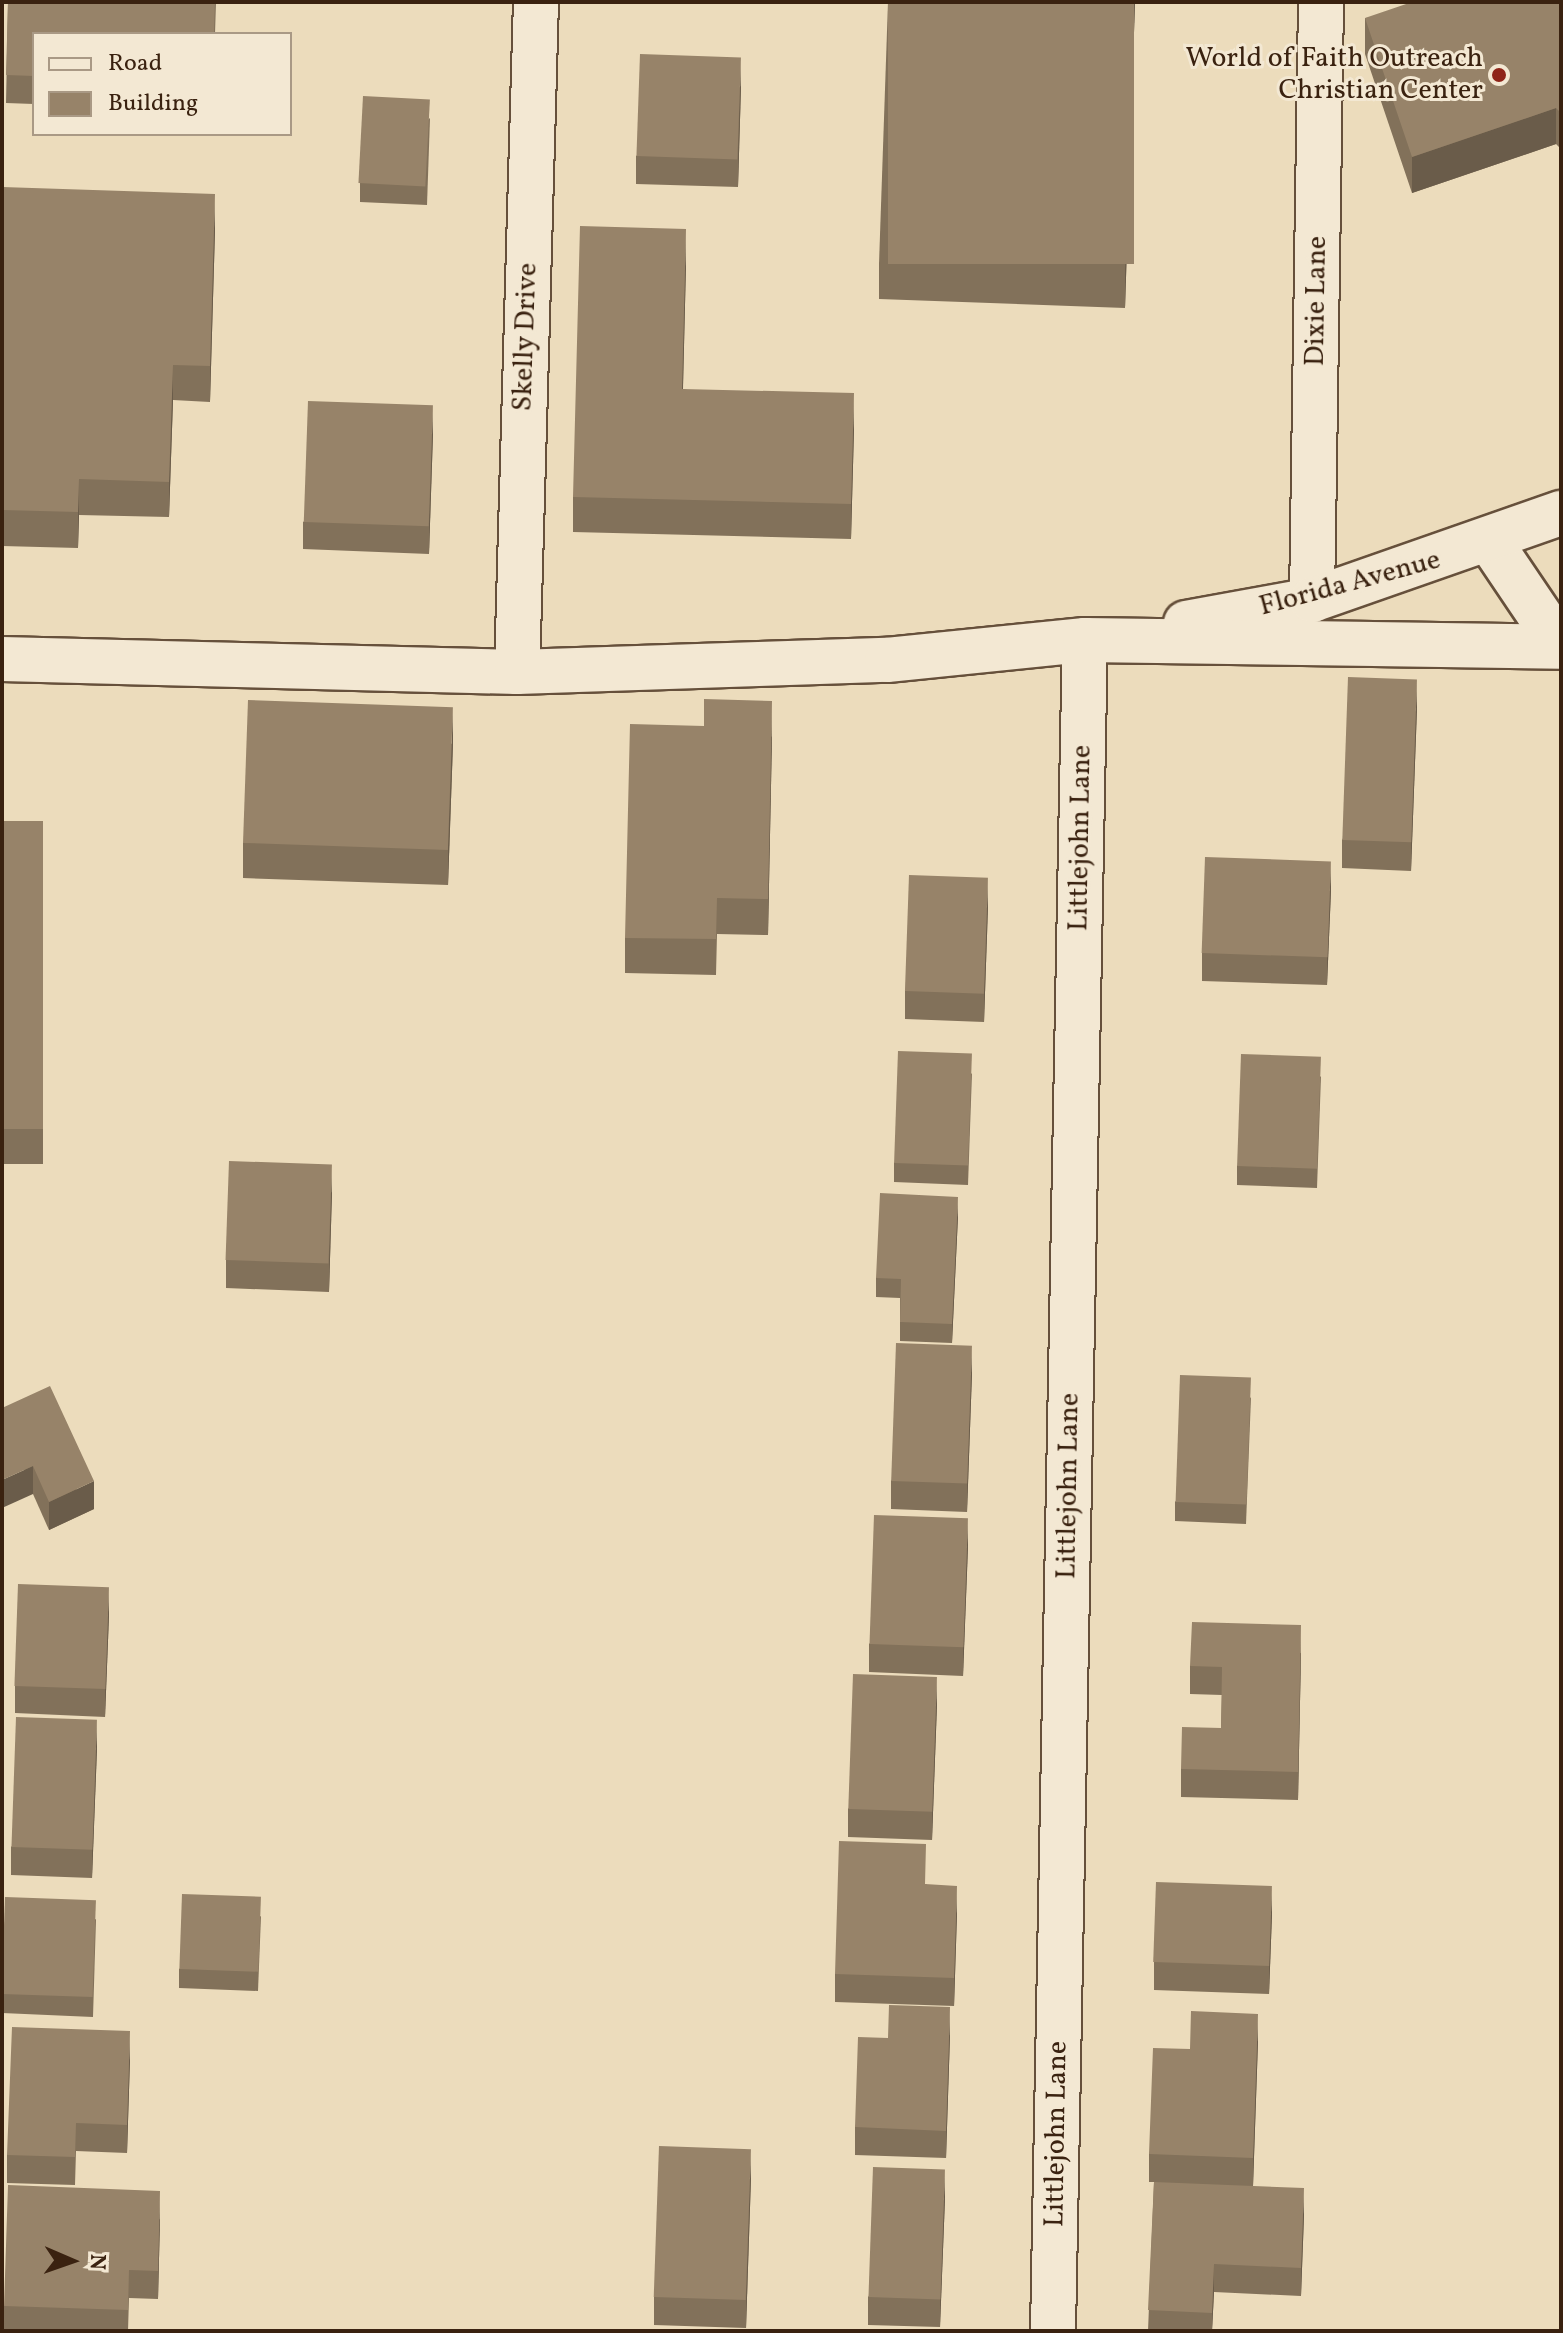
<!DOCTYPE html>
<html>
<head>
<meta charset="utf-8">
<style>
	body { margin:0 }
	#map { position:relative; width:1563px; height:2333px; overflow:hidden; background:#ecdcbc; font-family:Vollkorn,serif }
	div>[style] { position:absolute }
	[style*='--x'] { left:calc(var(--x)*1px); top:calc(var(--y)*1px); width:calc(var(--w)*1px); rotate:calc(var(--a)*1deg) }
	.roads { filter:drop-shadow(2px 0 #66503b) drop-shadow(-2px 0 #66503b) drop-shadow(0 2px #66503b) drop-shadow(0 -2px #66503b) }
	.street>* { height:44px; margin:-22px; padding:0 22px; transform-origin:22px; border-radius:22px; background:#f3e8d3 }
	.secondary>* { height:44px; margin:-22px; padding:0 22px; transform-origin:22px; border-radius:22px; background:#f3e8d3 }
	.wall>* { inset:0; background:#82715a; transform-origin:0 0 }
	.shaded-wall>* { inset:0; background:#6a5c4a }
	.building>* { inset:0; background:#978369; transform-origin:0 0 }
	.dots>* { width:22px; height:22px; translate:-50% -50%; box-sizing:border-box; border:4px solid #f3e8d3; border-radius:50% }
	span { translate:-50% -50%; white-space:nowrap; text-align:center; line-height:1.15; -webkit-text-stroke:6px #f3e8d3; paint-order:stroke }
	.poi-label { font-size:28px; color:#3a2210 }
	.right { translate:-100% -50%; text-align:right }
	.street-label { font-size:28px; color:#3a2210 }
	.frame { position:absolute; inset:0; border:4px solid #3a2210; pointer-events:none }
	.legend { position:absolute; left:32px; top:32px; width:260px; height:104px; box-sizing:border-box; background:#f3e8d3; border:2px solid #a99985; margin:0; padding:10px 14px; list-style:none; font-size:24px; color:#3a2210 }
	.legend li { display:flex; align-items:center; gap:16px; height:40px }
	.legend b { width:40px; border:2px solid #a99985 }
	.north { position:absolute; left:32px; top:2221px; width:80px; height:80px; -webkit-text-stroke:6px #f3e8d3; paint-order:stroke; rotate:92deg; font-size:22px; font-weight:700; line-height:32px; text-align:center; color:#3a2210 }
	.north::after { content:''; display:block; margin:auto; width:28px; height:36px; background:#3a2210; clip-path:polygon(50% 0,100% 100%,50% 72%,0 100%) }
</style>
</head>
<body>
<div id="map">
	<div class="roads">
		<div class="street">
			<div style="--x:1312;--y:600;--w:598;--a:-89.14"></div>
			<div style="--x:517;--y:672;--w:670;--a:-88.38"></div>
			<div style="--x:1053;--y:2331;--w:1691;--a:-88.92"></div>
		</div>
		<div class="secondary">
			<div style="--x:1491;--y:543;--w:97;--a:56"></div>
			<div style="--x:1545;--y:623;--w:17;--a:21"></div>
			<div style="--x:1186;--y:623;--w:128;--a:-10.3"></div>
			<div style="--x:1312;--y:600;--w:264;--a:-19.3"></div>
			<div style="--x:2;--y:659;--w:515;--a:1.45"></div>
			<div style="--x:517;--y:672;--w:370;--a:-1.9"></div>
			<div style="--x:887;--y:660;--w:199;--a:-5.8"></div>
			<div style="--x:1085;--y:640;--w:476;--a:0.8"></div>
		</div>
	</div>
	<div class="wall">
		<div style="clip-path:polygon(8px 2px,216px 2px,215px 34px,34px 34px,34px 104px,6px 103px)"></div>
		<div style="clip-path:polygon(888px 2px,1135px 2px,1125px 308px,879px 299px,879px 264px)"></div>
		<div style="clip-path:polygon(1561px 2px,1561px 149px,1556px 144px,1412px 193px,1365px 54px,1365px 18px)"></div>
		<div style="clip-path:polygon(741px 86px,738px 187px,636px 184px,636px 156px)"></div>
		<div style="clip-path:polygon(430px 118px,427px 205px,360px 202px,360px 183px)"></div>
		<div style="clip-path:polygon(2px 187px,215px 230px,210px 402px,173px 400px,169px 517px,79px 515px,78px 548px,2px 546px)"></div>
		<div style="clip-path:polygon(686px 264px,683px 389px,854px 429px,851px 539px,573px 532px,573px 497px)"></div>
		<div style="clip-path:polygon(433px 433px,429px 554px,303px 549px,303px 522px)"></div>
		<div style="clip-path:polygon(1417px 708px,1411px 871px,1342px 868px,1342px 840px)"></div>
		<div style="clip-path:polygon(772px 736px,768px 935px,717px 934px,716px 975px,625px 973px,625px 938px)"></div>
		<div style="clip-path:polygon(453px 743px,448px 885px,243px 878px,243px 843px)"></div>
		<div style="left:2px;top:821px;width:41px;height:343px"></div>
		<div style="clip-path:polygon(1331px 890px,1327px 985px,1202px 981px,1202px 953px)"></div>
		<div style="clip-path:polygon(988px 906px,984px 1022px,905px 1019px,905px 991px)"></div>
		<div style="clip-path:polygon(972px 1073px,968px 1185px,894px 1182px,894px 1163px)"></div>
		<div style="clip-path:polygon(1321px 1076px,1317px 1188px,1237px 1185px,1237px 1166px)"></div>
		<div style="clip-path:polygon(332px 1192px,329px 1292px,226px 1288px,226px 1260px)"></div>
		<div style="clip-path:polygon(958px 1216px,952px 1343px,900px 1341px,900px 1298px,876px 1297px,876px 1278px)"></div>
		<div style="clip-path:polygon(972px 1373px,967px 1512px,891px 1509px,891px 1481px)"></div>
		<div style="clip-path:polygon(1251px 1397px,1246px 1524px,1175px 1521px,1175px 1502px)"></div>
		<div style="clip-path:polygon(2px 1408px,94px 1509px,49px 1530px,33px 1494px)"></div>
		<div style="clip-path:polygon(968px 1546px,963px 1676px,869px 1672px,869px 1644px)"></div>
		<div style="clip-path:polygon(109px 1615px,105px 1717px,15px 1713px,15px 1686px)"></div>
		<div style="clip-path:polygon(1301px 1653px,1298px 1800px,1181px 1797px,1181px 1769px,1221px 1728px,1222px 1695px,1190px 1694px,1190px 1666px)"></div>
		<div style="clip-path:polygon(937px 1704px,932px 1840px,848px 1837px,848px 1809px)"></div>
		<div style="clip-path:polygon(97px 1748px,92px 1878px,11px 1875px,11px 1847px)"></div>
		<div style="clip-path:polygon(926px 1884px,957px 1913px,954px 2006px,835px 2002px,835px 1974px)"></div>
		<div style="clip-path:polygon(1272px 1914px,1269px 1994px,1154px 1990px,1154px 1962px)"></div>
		<div style="clip-path:polygon(261px 1916px,258px 1991px,179px 1988px,179px 1969px)"></div>
		<div style="clip-path:polygon(96px 1919px,93px 2017px,2px 2013px,2px 1971px)"></div>
		<div style="clip-path:polygon(950px 2035px,946px 2158px,855px 2155px,855px 2127px,888px 2038px)"></div>
		<div style="clip-path:polygon(1258px 2041px,1253px 2186px,1304px 2215px,1301px 2296px,1214px 2292px,1212px 2331px,1148px 2331px,1154px 2182px,1149px 2182px,1149px 2154px,1190px 2049px)"></div>
		<div style="clip-path:polygon(130px 2059px,127px 2153px,76px 2151px,75px 2185px,7px 2183px,7px 2155px)"></div>
		<div style="clip-path:polygon(751px 2177px,746px 2328px,654px 2325px,654px 2297px)"></div>
		<div style="clip-path:polygon(945px 2198px,940px 2327px,868px 2325px,868px 2297px)"></div>
		<div style="clip-path:polygon(160px 2219px,158px 2299px,129px 2298px,128px 2331px,4px 2331px,4px 2306px)"></div>
	</div>
	<div class="shaded-wall">
		<div style="clip-path:polygon(1134px 2px,1135px 2px,1125px 308px,1125px 272px)"></div>
		<div style="clip-path:polygon(741px 58px,741px 86px,738px 187px,738px 159px)"></div>
		<div style="clip-path:polygon(1556px 108px,1556px 144px,1412px 193px,1412px 157px)"></div>
		<div style="clip-path:polygon(215px 194px,215px 230px,210px 402px,210px 366px)"></div>
		<div style="clip-path:polygon(686px 229px,686px 264px,682px 425px,682px 389px)"></div>
		<div style="clip-path:polygon(173px 365px,173px 400px,169px 517px,169px 482px)"></div>
		<div style="clip-path:polygon(854px 393px,854px 429px,851px 539px,851px 504px)"></div>
		<div style="clip-path:polygon(433px 405px,433px 433px,429px 554px,429px 526px)"></div>
		<div style="clip-path:polygon(79px 479px,79px 515px,78px 548px,78px 512px)"></div>
		<div style="clip-path:polygon(1417px 680px,1417px 708px,1411px 871px,1411px 843px)"></div>
		<div style="clip-path:polygon(772px 701px,772px 736px,768px 935px,768px 899px)"></div>
		<div style="clip-path:polygon(453px 707px,453px 743px,448px 885px,448px 850px)"></div>
		<div style="clip-path:polygon(1331px 862px,1331px 890px,1327px 985px,1327px 957px)"></div>
		<div style="clip-path:polygon(988px 878px,988px 906px,984px 1022px,984px 994px)"></div>
		<div style="clip-path:polygon(332px 1165px,332px 1192px,329px 1292px,329px 1264px)"></div>
		<div style="clip-path:polygon(958px 1197px,958px 1216px,952px 1343px,952px 1324px)"></div>
		<div style="clip-path:polygon(972px 1346px,972px 1373px,967px 1512px,967px 1484px)"></div>
		<div style="clip-path:polygon(33px 1466px,33px 1494px,2px 1508px,2px 1480px)"></div>
		<div style="clip-path:polygon(94px 1481px,94px 1509px,49px 1530px,49px 1502px)"></div>
		<div style="clip-path:polygon(968px 1518px,968px 1546px,963px 1676px,963px 1648px)"></div>
		<div style="clip-path:polygon(109px 1587px,109px 1615px,105px 1717px,105px 1689px)"></div>
		<div style="clip-path:polygon(1301px 1625px,1301px 1653px,1298px 1800px,1298px 1772px)"></div>
		<div style="clip-path:polygon(937px 1677px,937px 1704px,932px 1840px,932px 1812px)"></div>
		<div style="clip-path:polygon(97px 1720px,97px 1748px,92px 1878px,92px 1850px)"></div>
		<div style="clip-path:polygon(957px 1886px,957px 1913px,954px 2006px,954px 1978px)"></div>
		<div style="clip-path:polygon(1272px 1886px,1272px 1914px,1269px 1994px,1269px 1966px)"></div>
		<div style="clip-path:polygon(950px 2007px,950px 2035px,946px 2158px,946px 2131px)"></div>
		<div style="clip-path:polygon(1258px 2014px,1258px 2041px,1253px 2186px,1253px 2158px)"></div>
		<div style="clip-path:polygon(130px 2031px,130px 2059px,127px 2153px,127px 2125px)"></div>
		<div style="clip-path:polygon(751px 2149px,751px 2177px,746px 2328px,746px 2300px)"></div>
		<div style="clip-path:polygon(945px 2170px,945px 2198px,940px 2327px,940px 2300px)"></div>
		<div style="clip-path:polygon(1304px 2188px,1304px 2215px,1301px 2296px,1301px 2268px)"></div>
		<div style="clip-path:polygon(160px 2191px,160px 2219px,158px 2299px,158px 2271px)"></div>
		<div style="clip-path:polygon(1214px 2264px,1214px 2292px,1212px 2331px,1212px 2313px)"></div>
	</div>
	<div class="building">
		<div style="clip-path:polygon(8px 2px,215px 2px,214px 34px,34px 34px,34px 76px,6px 75px)"></div>
		<div style="left:888px;top:2px;width:246px;height:262px"></div>
		<div style="clip-path:polygon(1412px 2px,1561px 2px,1561px 113px,1556px 108px,1412px 157px,1365px 18px)"></div>
		<div style="left:640px;top:54px;width:101px;height:102px;rotate:2deg"></div>
		<div style="left:363px;top:96px;width:67px;height:87px;rotate:3deg"></div>
		<div style="clip-path:polygon(2px 187px,215px 194px,210px 366px,173px 365px,169px 482px,79px 479px,78px 512px,2px 510px)"></div>
		<div style="clip-path:polygon(580px 226px,686px 229px,682px 389px,854px 393px,851px 504px,573px 497px)"></div>
		<div style="left:308px;top:401px;width:125px;height:121px;rotate:2deg"></div>
		<div style="left:1348px;top:677px;width:69px;height:163px;rotate:2deg"></div>
		<div style="clip-path:polygon(704px 699px,772px 701px,768px 899px,717px 898px,716px 939px,625px 938px,630px 724px,704px 726px)"></div>
		<div style="left:248px;top:700px;width:205px;height:143px;rotate:2deg"></div>
		<div style="left:2px;top:821px;width:41px;height:308px"></div>
		<div style="left:1205px;top:857px;width:126px;height:96px;rotate:2deg"></div>
		<div style="left:909px;top:875px;width:79px;height:116px;rotate:2deg"></div>
		<div style="left:898px;top:1051px;width:74px;height:112px;rotate:2deg"></div>
		<div style="left:1241px;top:1054px;width:80px;height:112px;rotate:2deg"></div>
		<div style="left:229px;top:1161px;width:103px;height:99px;rotate:2deg"></div>
		<div style="clip-path:polygon(880px 1193px,958px 1197px,952px 1324px,900px 1322px,901px 1279px,876px 1278px)"></div>
		<div style="left:896px;top:1343px;width:76px;height:138px;rotate:2deg"></div>
		<div style="left:1180px;top:1375px;width:71px;height:127px;rotate:2deg"></div>
		<div style="clip-path:polygon(50px 1386px,94px 1481px,49px 1502px,33px 1466px,2px 1480px,2px 1408px)"></div>
		<div style="left:874px;top:1515px;width:94px;height:129px;rotate:2deg"></div>
		<div style="left:18px;top:1584px;width:91px;height:102px;rotate:2deg"></div>
		<div style="clip-path:polygon(1192px 1622px,1301px 1625px,1298px 1772px,1181px 1769px,1182px 1727px,1221px 1728px,1222px 1667px,1190px 1666px)"></div>
		<div style="left:853px;top:1674px;width:84px;height:135px;rotate:2deg"></div>
		<div style="left:16px;top:1717px;width:81px;height:130px;rotate:2deg"></div>
		<div style="clip-path:polygon(839px 1841px,926px 1844px,925px 1884px,957px 1886px,954px 1978px,835px 1974px)"></div>
		<div style="left:1156px;top:1882px;width:116px;height:80px;rotate:2deg"></div>
		<div style="left:182px;top:1894px;width:79px;height:75px;rotate:2deg"></div>
		<div style="left:5px;top:1897px;width:91px;height:97px;rotate:2deg"></div>
		<div style="clip-path:polygon(889px 2005px,950px 2007px,946px 2131px,855px 2127px,858px 2037px,888px 2038px)"></div>
		<div style="clip-path:polygon(1191px 2011px,1258px 2014px,1253px 2158px,1149px 2154px,1153px 2048px,1190px 2049px)"></div>
		<div style="clip-path:polygon(12px 2027px,130px 2031px,127px 2125px,76px 2123px,75px 2157px,7px 2155px)"></div>
		<div style="left:659px;top:2146px;width:92px;height:151px;rotate:2deg"></div>
		<div style="left:873px;top:2167px;width:72px;height:130px;rotate:2deg"></div>
		<div style="clip-path:polygon(1154px 2182px,1304px 2188px,1301px 2268px,1214px 2264px,1212px 2313px,1148px 2310px)"></div>
		<div style="clip-path:polygon(8px 2185px,160px 2191px,158px 2271px,129px 2270px,128px 2310px,4px 2306px)"></div>
	</div>
	<div class="dots">
		<div style="left:1499px;top:75px;background:#8f2418"></div>
	</div>
	<div class="poi-label">
		<span class="right" style="left:1483px;top:75px">World of Faith Outreach<br>Christian Center</span>
	</div>
	<div class="street-label">
		<span style="left:1317px;top:301px;rotate:-89deg">Dixie Lane</span>
		<span style="left:526px;top:337px;rotate:-88deg">Skelly Drive</span>
		<span style="left:1350px;top:584px;rotate:-15deg">Florida Avenue</span>
		<span style="left:1081px;top:838px;rotate:-89deg">Littlejohn Lane</span>
		<span style="left:1069px;top:1486px;rotate:-89deg">Littlejohn Lane</span>
		<span style="left:1057px;top:2134px;rotate:-89deg">Littlejohn Lane</span>
	</div>
	<div class="frame"></div>
	<ul class="legend">
	<li><b style="height:10px;background:#f3e8d3"></b>Road</li>
	<li><b style="height:22px;background:#978369"></b>Building</li>
	</ul>
	<div class="north">N</div>
</div>
</body>
</html>
